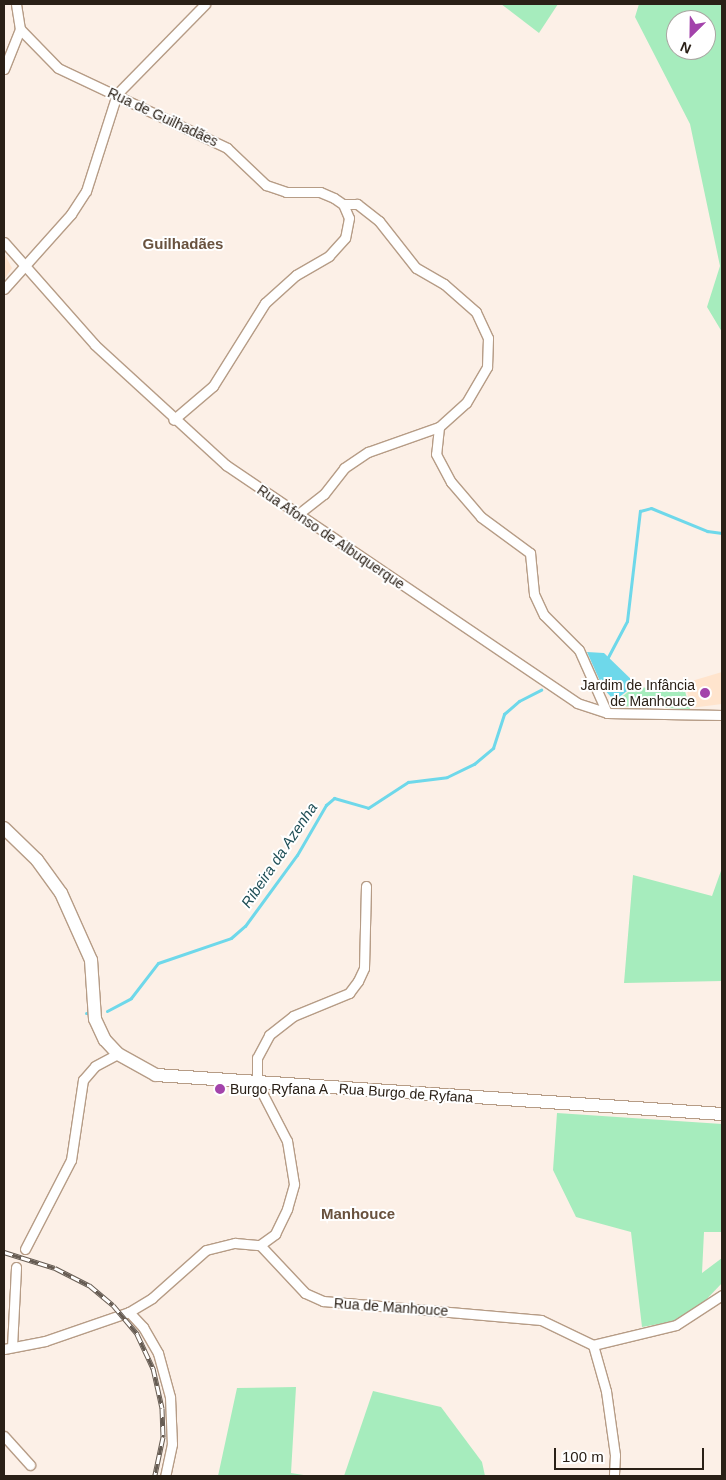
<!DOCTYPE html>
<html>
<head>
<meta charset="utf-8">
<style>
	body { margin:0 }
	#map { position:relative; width:726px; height:1480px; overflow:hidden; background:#fcf0e7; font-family:Helvetica,sans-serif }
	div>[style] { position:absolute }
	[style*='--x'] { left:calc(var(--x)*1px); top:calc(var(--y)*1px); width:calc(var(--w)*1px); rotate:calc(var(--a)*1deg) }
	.built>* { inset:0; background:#ffe4cd }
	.green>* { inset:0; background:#a6ecbd }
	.water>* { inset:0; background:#6ed8ea }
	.stream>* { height:3px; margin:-1.5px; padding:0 1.5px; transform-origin:1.5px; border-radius:1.5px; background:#6ed8ea }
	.roads { filter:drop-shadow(1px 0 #b69c86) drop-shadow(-1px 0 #b69c86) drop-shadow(0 1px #b69c86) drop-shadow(0 -1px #b69c86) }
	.minor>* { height:9px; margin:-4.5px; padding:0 4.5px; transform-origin:4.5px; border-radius:4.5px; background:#fff }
	.secondary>* { height:12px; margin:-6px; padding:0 6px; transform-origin:6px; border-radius:6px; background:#fff }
	.rail>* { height:5px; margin-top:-2.5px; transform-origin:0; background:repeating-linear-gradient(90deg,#fff 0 9px,#665c53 0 18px); box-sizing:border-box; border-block:1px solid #665c53 }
	.dots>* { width:14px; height:14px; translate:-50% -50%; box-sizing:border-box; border:2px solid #fff; border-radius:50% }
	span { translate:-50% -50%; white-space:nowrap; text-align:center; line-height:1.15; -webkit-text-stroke:4px #fff; paint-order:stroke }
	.street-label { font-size:14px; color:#2a2017 }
	.poi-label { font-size:14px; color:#2a2017 }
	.right { translate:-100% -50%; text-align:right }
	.left { translate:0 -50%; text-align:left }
	.neighbourhood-label { font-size:15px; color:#69523e; font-weight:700 }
	.water-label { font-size:15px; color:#1e4e56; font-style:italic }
	.frame { position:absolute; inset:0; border:5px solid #2a2017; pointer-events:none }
	.north { position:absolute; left:666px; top:10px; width:50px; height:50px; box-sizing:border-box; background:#fff; border:1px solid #aaa6a2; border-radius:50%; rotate:203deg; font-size:14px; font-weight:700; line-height:20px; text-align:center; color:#2a2017 }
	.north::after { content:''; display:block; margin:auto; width:18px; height:22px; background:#a343ab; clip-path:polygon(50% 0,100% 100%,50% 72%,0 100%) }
	.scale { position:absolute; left:554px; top:1448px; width:150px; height:22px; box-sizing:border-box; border:2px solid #2a2017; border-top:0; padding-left:6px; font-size:15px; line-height:18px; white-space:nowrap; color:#2a2017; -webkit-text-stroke:4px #fff; paint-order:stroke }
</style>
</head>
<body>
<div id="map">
	<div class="built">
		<div style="clip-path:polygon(4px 253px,12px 268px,4px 280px)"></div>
		<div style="clip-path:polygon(722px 672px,722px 704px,691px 708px,685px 683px)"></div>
	</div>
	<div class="green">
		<div style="clip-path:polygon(501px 4px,558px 4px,539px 33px)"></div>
		<div style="clip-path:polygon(evenodd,639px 4px,722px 4px,722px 332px,707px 307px,720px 266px,690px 124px,635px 17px,639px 4px,676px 20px,706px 20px,706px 50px,676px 50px,676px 20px)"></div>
		<div style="clip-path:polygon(683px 684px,690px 709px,619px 706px,619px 699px,637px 685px,658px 692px)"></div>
		<div style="clip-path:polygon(722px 868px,722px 981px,624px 983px,633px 875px,712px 896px)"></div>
		<div style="clip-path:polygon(557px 1113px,722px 1124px,722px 1232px,704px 1232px,702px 1273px,722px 1258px,722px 1283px,703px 1303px,676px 1321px,642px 1327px,631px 1232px,576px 1217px,553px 1170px)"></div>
		<div style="clip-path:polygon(296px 1387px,291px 1473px,310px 1476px,218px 1476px,237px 1388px)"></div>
		<div style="clip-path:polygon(373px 1391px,441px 1407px,482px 1462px,485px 1476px,344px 1476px)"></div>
	</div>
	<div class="water">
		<div style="clip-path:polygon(587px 652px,604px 653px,636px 684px,618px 698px,611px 697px,603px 688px)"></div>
	</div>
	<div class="stream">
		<div style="--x:607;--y:659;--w:43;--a:-62.2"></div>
		<div style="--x:627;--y:621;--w:111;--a:-83.3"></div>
		<div style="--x:640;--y:511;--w:11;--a:-15"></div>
		<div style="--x:651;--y:508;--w:61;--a:22.3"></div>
		<div style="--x:707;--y:531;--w:15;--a:8"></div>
		<div style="--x:107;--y:1011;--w:27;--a:-28"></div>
		<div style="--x:131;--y:998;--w:44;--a:-52.4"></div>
		<div style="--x:158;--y:963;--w:77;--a:-18.9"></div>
		<div style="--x:231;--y:938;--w:18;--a:-41"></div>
		<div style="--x:245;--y:926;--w:88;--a:-53.8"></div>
		<div style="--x:297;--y:855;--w:58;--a:-59.9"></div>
		<div style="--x:326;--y:805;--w:11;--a:-41"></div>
		<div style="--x:334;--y:798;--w:35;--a:16"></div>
		<div style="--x:368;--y:808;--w:48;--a:-33"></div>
		<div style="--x:408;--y:782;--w:39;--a:-7"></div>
		<div style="--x:447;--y:777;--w:30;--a:-26"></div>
		<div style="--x:474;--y:764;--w:25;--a:-40"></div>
		<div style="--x:493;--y:748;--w:36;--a:-72"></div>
		<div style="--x:504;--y:714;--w:20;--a:-41"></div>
		<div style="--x:519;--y:701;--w:25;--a:-27"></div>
		<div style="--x:86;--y:1013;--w:2;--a:0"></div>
	</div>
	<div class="roads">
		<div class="minor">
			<div style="--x:16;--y:4;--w:25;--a:81"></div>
			<div style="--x:20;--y:29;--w:54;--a:45.7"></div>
			<div style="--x:58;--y:68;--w:187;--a:25.3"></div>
			<div style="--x:227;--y:148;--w:54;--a:43.5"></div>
			<div style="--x:266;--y:185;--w:21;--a:19"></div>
			<div style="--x:286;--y:192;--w:34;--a:0"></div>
			<div style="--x:320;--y:192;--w:15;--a:23"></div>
			<div style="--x:334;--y:198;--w:11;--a:34"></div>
			<div style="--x:343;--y:204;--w:15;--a:67"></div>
			<div style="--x:349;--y:218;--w:20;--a:101"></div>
			<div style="--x:345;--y:238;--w:24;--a:132"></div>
			<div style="--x:329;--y:256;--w:38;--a:150"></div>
			<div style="--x:296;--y:275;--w:42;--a:137.9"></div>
			<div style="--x:265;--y:303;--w:98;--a:122.1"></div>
			<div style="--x:213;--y:386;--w:52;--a:139.6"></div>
			<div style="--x:4;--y:69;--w:43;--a:-68.2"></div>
			<div style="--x:4;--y:242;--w:137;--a:48.5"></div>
			<div style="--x:95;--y:345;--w:178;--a:42.5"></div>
			<div style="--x:226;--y:465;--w:424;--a:34.1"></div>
			<div style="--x:577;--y:703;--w:32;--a:18"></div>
			<div style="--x:607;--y:713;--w:115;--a:1"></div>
			<div style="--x:4;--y:289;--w:101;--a:-48.2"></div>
			<div style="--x:71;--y:214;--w:27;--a:-57"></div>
			<div style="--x:86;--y:191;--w:102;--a:-72.3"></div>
			<div style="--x:117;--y:94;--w:126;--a:-45.6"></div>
			<div style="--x:439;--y:427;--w:27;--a:96"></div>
			<div style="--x:436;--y:454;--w:32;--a:62"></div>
			<div style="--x:451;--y:482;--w:46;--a:49.4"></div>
			<div style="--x:481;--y:517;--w:61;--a:36.3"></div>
			<div style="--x:530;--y:553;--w:41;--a:84.4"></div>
			<div style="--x:534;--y:594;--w:23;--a:65"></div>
			<div style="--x:544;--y:615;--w:49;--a:45"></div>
			<div style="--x:579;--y:650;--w:69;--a:66"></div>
			<div style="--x:297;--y:515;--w:34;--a:-38"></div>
			<div style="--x:324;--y:494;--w:33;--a:-52"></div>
			<div style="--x:344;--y:468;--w:29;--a:-34"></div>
			<div style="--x:368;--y:452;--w:75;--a:-19.4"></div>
			<div style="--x:439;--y:427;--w:36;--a:-42"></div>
			<div style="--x:466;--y:403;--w:42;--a:-59.7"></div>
			<div style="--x:487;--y:367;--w:29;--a:-88"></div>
			<div style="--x:488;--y:338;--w:29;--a:-115"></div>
			<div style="--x:476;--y:312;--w:43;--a:-138.8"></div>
			<div style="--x:444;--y:284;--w:32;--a:-150"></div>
			<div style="--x:416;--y:268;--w:60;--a:-128.2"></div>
			<div style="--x:379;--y:221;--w:28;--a:-142"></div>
			<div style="--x:357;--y:204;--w:14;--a:180"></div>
			<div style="--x:260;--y:1245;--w:19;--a:-36"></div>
			<div style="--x:275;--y:1234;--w:28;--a:-64"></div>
			<div style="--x:287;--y:1209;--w:26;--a:-74"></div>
			<div style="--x:294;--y:1184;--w:44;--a:-99.2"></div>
			<div style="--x:287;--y:1141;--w:65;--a:-117.3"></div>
			<div style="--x:257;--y:1083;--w:25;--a:-90"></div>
			<div style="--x:257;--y:1058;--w:26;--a:-62"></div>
			<div style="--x:269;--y:1035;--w:31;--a:-38"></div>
			<div style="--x:293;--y:1016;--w:61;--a:-22.3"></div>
			<div style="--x:349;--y:993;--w:15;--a:-53"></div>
			<div style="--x:358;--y:981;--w:14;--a:-65"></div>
			<div style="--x:364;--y:968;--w:82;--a:-88.6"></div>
			<div style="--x:25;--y:1249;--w:100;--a:-62.7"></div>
			<div style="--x:71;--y:1160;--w:81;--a:-81.5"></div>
			<div style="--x:83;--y:1080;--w:18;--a:-49"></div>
			<div style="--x:95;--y:1066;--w:26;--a:-28"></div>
			<div style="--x:129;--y:1312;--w:21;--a:47"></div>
			<div style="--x:143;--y:1327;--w:30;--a:60"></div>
			<div style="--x:158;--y:1353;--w:46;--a:74.7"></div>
			<div style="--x:170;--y:1397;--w:47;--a:87.6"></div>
			<div style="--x:172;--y:1444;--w:33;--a:102"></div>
			<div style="--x:593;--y:1345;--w:48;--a:74.2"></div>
			<div style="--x:606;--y:1391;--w:65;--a:82"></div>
			<div style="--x:615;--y:1455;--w:21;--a:93"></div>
			<div style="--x:12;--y:1347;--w:80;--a:-87.1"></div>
			<div style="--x:4;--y:1349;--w:42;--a:-11"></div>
			<div style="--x:45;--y:1341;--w:89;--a:-19"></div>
			<div style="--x:129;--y:1312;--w:27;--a:-31"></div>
			<div style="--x:152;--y:1298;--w:72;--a:-41.6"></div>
			<div style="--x:206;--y:1250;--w:30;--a:-14"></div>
			<div style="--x:235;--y:1243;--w:25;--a:5"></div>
			<div style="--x:260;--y:1245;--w:66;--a:46.8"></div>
			<div style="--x:305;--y:1293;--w:20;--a:24"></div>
			<div style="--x:323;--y:1301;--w:219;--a:5"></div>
			<div style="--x:541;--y:1320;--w:58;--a:25.7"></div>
			<div style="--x:593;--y:1345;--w:85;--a:-13.5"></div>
			<div style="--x:676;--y:1325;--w:55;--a:-33.1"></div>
			<div style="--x:4;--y:1436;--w:39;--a:48"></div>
		</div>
		<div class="secondary">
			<div style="--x:4;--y:828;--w:46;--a:44.1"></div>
			<div style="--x:37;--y:860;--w:41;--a:54"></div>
			<div style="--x:61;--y:893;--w:73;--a:65.9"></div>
			<div style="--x:91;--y:960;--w:59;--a:86.1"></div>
			<div style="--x:95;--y:1019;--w:23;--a:65"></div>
			<div style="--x:105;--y:1040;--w:19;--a:47"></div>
			<div style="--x:118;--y:1054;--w:43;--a:28.9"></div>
			<div style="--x:156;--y:1075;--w:567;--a:3.94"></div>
		</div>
	</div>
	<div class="rail">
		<div style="--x:4;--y:1252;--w:53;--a:17.4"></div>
		<div style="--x:55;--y:1268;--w:38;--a:27"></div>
		<div style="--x:89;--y:1285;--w:31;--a:40"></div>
		<div style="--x:113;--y:1305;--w:38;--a:50"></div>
		<div style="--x:137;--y:1334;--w:38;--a:65"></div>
		<div style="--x:153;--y:1368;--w:41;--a:77.3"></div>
		<div style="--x:162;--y:1408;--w:29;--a:88"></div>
		<div style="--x:163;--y:1437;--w:40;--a:102"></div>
	</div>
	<div class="dots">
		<div style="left:705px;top:693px;background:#a343ab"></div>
		<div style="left:220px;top:1089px;background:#a343ab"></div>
	</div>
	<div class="street-label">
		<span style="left:163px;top:117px;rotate:25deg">Rua de Guilhadães</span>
		<span style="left:331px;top:537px;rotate:34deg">Rua Afonso de Albuquerque</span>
		<span style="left:406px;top:1093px;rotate:4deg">Rua Burgo de Ryfana</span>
		<span style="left:391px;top:1307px;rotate:4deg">Rua de Manhouce</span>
	</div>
	<div class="poi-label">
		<span class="right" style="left:695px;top:693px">Jardim de Infância<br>de Manhouce</span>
		<span class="left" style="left:230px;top:1089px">Burgo Ryfana A</span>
	</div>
	<div class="neighbourhood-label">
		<span style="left:183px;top:244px">Guilhadães</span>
		<span style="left:358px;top:1214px">Manhouce</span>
	</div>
	<div class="water-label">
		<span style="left:279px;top:855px;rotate:-56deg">Ribeira da Azenha</span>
	</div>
	<div class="frame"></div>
	<div class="north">N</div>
	<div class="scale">100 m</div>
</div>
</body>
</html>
